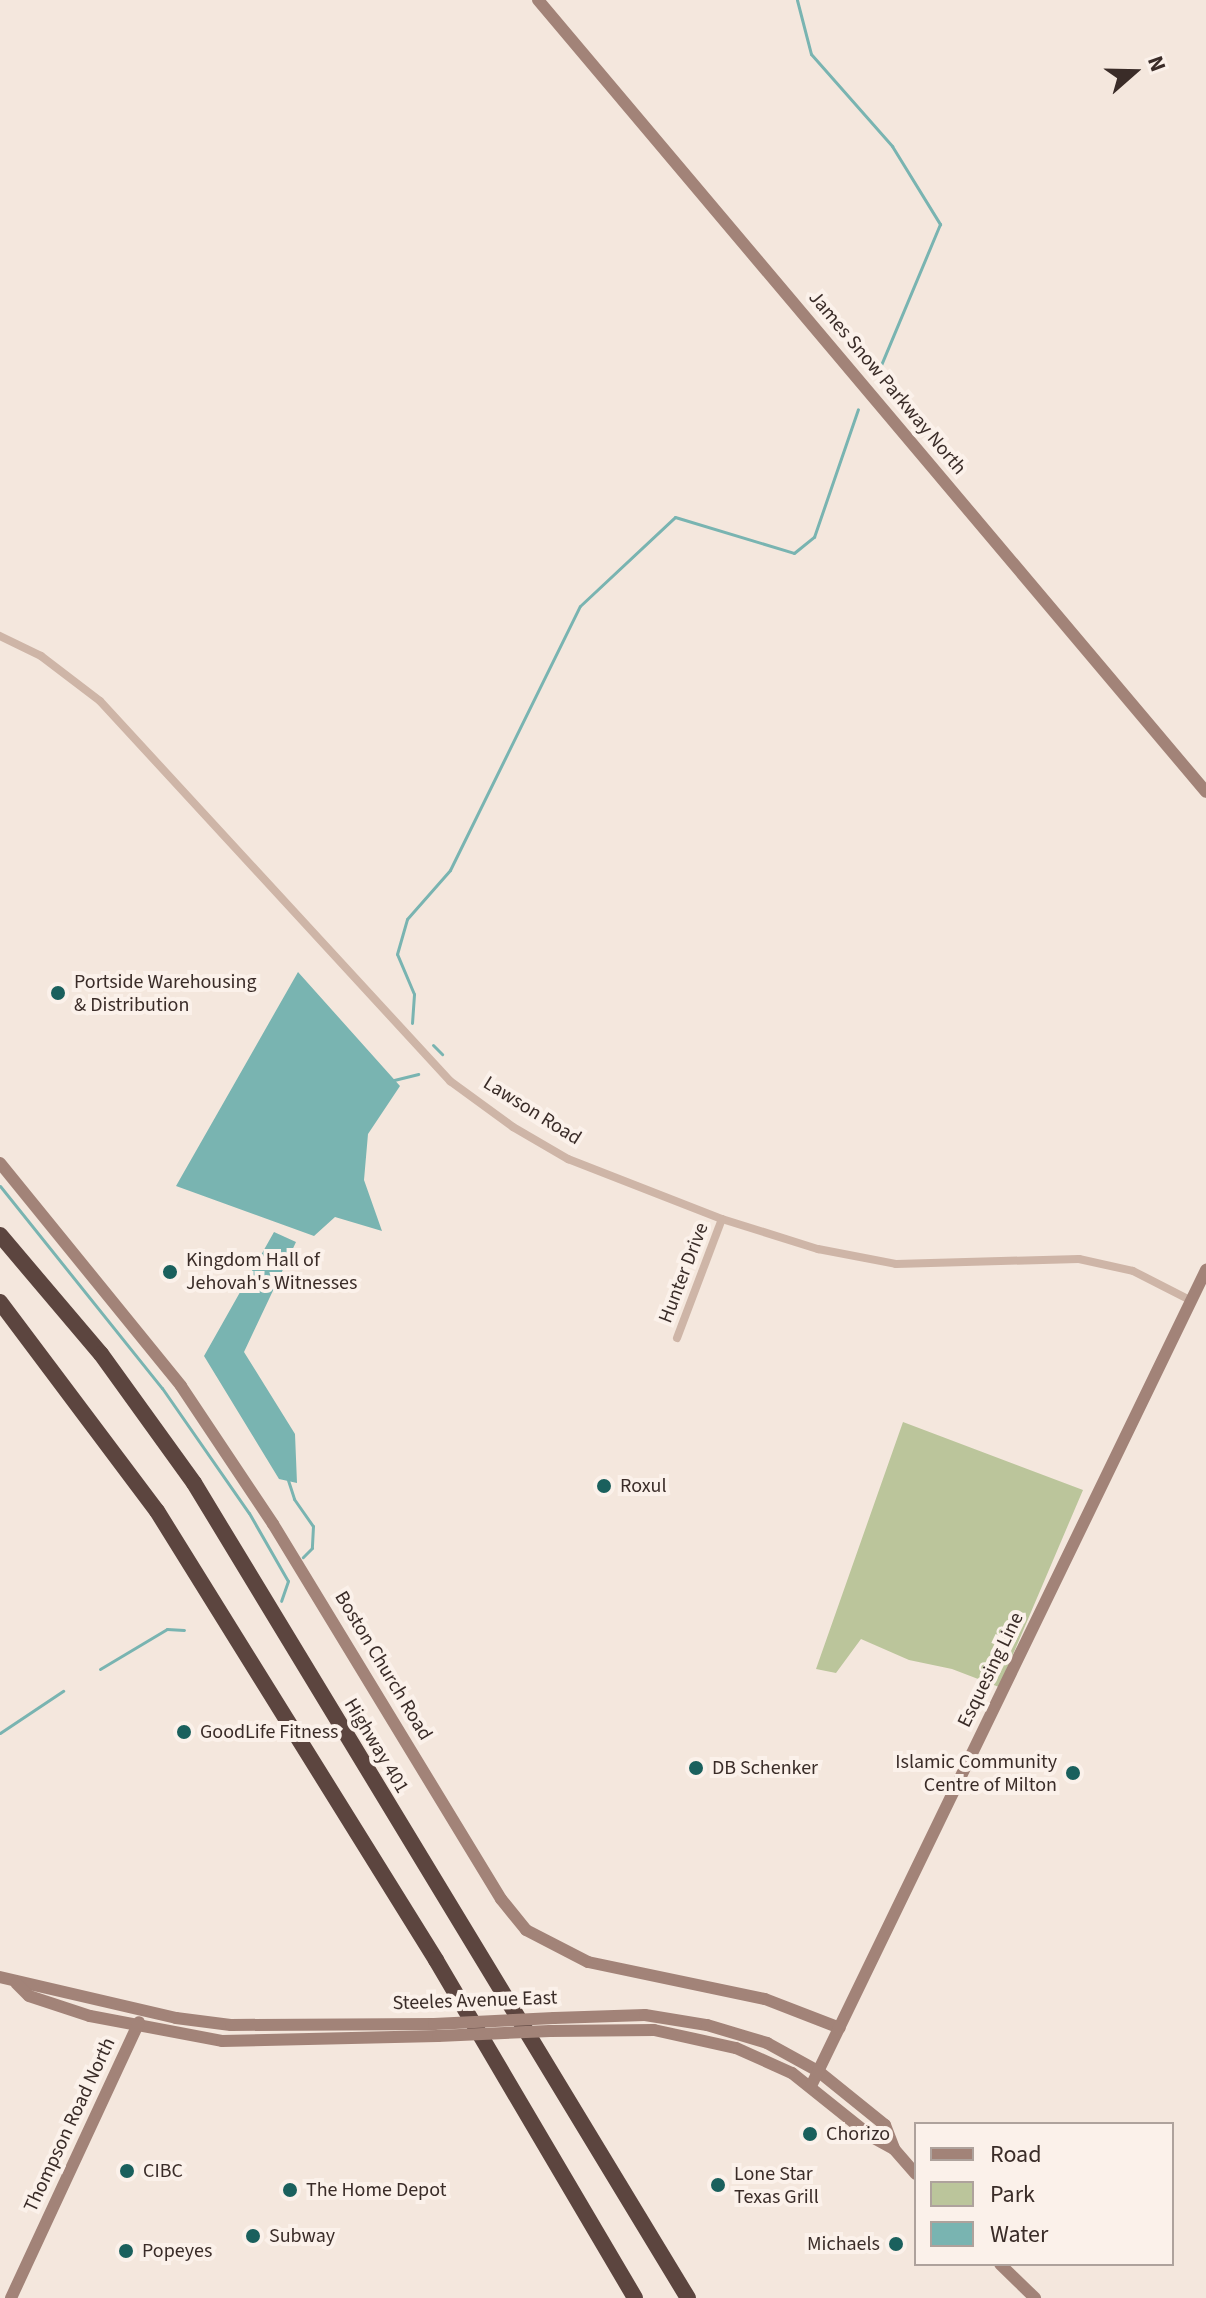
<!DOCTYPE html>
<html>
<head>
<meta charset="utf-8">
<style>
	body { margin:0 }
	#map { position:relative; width:1206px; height:2298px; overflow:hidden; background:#f4e7dd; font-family:"Source Sans 3",sans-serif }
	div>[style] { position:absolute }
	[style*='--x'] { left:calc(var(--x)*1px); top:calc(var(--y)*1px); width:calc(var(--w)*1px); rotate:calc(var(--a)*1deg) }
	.green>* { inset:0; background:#bbc59b }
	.water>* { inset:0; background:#79b4b1 }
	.stream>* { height:3px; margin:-1.5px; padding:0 1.5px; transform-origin:1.5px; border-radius:1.5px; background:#79b4b1 }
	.street>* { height:8px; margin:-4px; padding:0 4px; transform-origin:4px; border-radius:4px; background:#ceb5a7 }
	.secondary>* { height:12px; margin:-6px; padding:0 6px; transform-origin:6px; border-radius:6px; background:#a28378 }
	.highway>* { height:16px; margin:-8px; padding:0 8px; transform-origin:8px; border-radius:8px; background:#5c453f }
	.secondary-bridge>* { height:12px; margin:-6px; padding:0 6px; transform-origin:6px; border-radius:6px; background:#a28378 }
	.dots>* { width:22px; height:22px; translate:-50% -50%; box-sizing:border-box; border:4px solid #fbf1ea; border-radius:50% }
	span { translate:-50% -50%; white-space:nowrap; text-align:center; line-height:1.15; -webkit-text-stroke:8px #fbf1ea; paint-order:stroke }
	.street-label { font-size:20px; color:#3a2c28 }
	.poi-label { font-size:20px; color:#3a2c28 }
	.left { translate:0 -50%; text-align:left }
	.right { translate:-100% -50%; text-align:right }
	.legend { position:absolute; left:914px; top:2122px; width:260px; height:144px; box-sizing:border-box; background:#fbf1ea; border:2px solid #aea29c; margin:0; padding:10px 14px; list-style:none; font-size:24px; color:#3a2c28 }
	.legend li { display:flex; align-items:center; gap:16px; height:40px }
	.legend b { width:40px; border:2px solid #aea29c }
	.north { position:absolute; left:1094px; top:32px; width:80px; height:80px; -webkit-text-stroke:6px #fbf1ea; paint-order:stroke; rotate:70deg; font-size:22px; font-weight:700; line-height:32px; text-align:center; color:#3a2c28 }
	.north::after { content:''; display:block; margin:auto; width:28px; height:36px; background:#3a2c28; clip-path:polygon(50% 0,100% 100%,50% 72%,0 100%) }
</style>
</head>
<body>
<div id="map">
	<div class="green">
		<div style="clip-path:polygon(903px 1422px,1083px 1490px,999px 1687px,952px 1669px,909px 1660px,861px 1639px,836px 1673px,816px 1669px)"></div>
	</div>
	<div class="water">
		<div style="clip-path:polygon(298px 972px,400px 1086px,368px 1134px,364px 1180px,382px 1231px,335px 1217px,314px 1236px,176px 1186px)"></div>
		<div style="clip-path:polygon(274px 1232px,296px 1242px,244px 1352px,295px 1434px,297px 1483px,279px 1479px,204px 1356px)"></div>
	</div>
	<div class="stream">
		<div style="--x:797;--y:0;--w:56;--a:75.5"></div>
		<div style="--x:811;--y:54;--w:123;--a:48.6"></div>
		<div style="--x:892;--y:146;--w:92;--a:58.4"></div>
		<div style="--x:940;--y:224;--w:153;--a:112.7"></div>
		<div style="--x:412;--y:1023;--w:29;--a:-86"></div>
		<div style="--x:414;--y:994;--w:43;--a:-113"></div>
		<div style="--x:397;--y:954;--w:36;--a:-74"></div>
		<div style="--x:407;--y:919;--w:65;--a:-48.7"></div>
		<div style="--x:450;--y:870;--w:294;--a:-63.8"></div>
		<div style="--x:580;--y:606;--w:130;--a:-43.1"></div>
		<div style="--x:675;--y:517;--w:124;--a:16.8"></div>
		<div style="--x:794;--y:553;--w:26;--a:-39"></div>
		<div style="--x:814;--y:537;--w:135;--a:-71"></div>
		<div style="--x:433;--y:1045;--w:13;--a:45"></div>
		<div style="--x:394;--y:1080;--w:25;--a:-14"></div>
		<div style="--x:0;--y:1186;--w:259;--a:51.3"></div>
		<div style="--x:162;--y:1388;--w:152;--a:55.2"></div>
		<div style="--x:249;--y:1513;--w:78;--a:60.2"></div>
		<div style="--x:288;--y:1581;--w:21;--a:109"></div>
		<div style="--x:287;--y:1477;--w:23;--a:72"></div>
		<div style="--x:294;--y:1499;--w:33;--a:55"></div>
		<div style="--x:313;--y:1526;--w:22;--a:93"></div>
		<div style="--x:312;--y:1548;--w:13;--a:135"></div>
		<div style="--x:100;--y:1669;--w:78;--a:-30.8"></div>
		<div style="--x:167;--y:1629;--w:17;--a:3"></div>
		<div style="--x:0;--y:1733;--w:76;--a:-33.7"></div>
	</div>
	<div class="street">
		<div style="--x:0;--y:636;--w:46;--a:26"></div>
		<div style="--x:41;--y:656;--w:74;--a:37.3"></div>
		<div style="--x:100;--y:701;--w:517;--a:47.35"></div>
		<div style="--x:450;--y:1081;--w:78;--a:36.1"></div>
		<div style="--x:513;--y:1127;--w:64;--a:30.2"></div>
		<div style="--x:568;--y:1159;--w:165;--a:21.3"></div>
		<div style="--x:722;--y:1219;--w:101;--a:17.4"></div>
		<div style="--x:818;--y:1249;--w:79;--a:10.9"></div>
		<div style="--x:896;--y:1264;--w:183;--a:-1.6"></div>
		<div style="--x:1079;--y:1259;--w:55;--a:12.5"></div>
		<div style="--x:1133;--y:1271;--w:66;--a:27"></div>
		<div style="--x:677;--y:1338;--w:127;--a:-69.3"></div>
	</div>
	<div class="secondary">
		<div style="--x:538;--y:0;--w:1036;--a:49.85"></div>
		<div style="--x:0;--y:1163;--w:287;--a:50.9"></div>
		<div style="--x:181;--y:1386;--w:166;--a:56.3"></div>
		<div style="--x:273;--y:1524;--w:439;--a:58.7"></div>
		<div style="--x:501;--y:1899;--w:40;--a:51"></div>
		<div style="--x:526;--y:1930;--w:70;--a:27.3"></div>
		<div style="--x:588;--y:1962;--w:181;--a:11.8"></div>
		<div style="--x:765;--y:1999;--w:80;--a:21.1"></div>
		<div style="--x:0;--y:1977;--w:181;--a:13.1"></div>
		<div style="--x:176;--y:2018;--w:55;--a:7.3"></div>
		<div style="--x:231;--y:2025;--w:203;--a:-0.3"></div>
		<div style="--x:16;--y:1983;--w:18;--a:45"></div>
		<div style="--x:29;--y:1996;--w:64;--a:18.2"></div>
		<div style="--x:90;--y:2016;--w:134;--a:10.7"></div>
		<div style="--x:222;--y:2041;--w:216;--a:-1.3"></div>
		<div style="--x:554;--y:2018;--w:91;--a:-1.9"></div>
		<div style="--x:645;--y:2015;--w:63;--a:9.2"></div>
		<div style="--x:707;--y:2025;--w:63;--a:16.7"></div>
		<div style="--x:767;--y:2043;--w:58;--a:28.8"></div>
		<div style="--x:818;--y:2071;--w:86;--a:38.9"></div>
		<div style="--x:885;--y:2125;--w:26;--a:69"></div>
		<div style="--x:894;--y:2149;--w:33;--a:49"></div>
		<div style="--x:550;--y:2031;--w:104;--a:-0.6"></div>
		<div style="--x:654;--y:2030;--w:84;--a:12.4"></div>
		<div style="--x:736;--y:2048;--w:61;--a:24.1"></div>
		<div style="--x:792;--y:2073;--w:102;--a:38.7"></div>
		<div style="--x:872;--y:2137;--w:25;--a:29"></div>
		<div style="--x:811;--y:2086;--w:907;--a:-64.17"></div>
		<div style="--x:1000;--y:2264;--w:49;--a:44.2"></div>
		<div style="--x:11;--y:2298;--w:304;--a:-65.1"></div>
	</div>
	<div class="highway">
		<div style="--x:0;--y:1235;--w:156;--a:49.7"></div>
		<div style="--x:101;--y:1354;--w:159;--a:54.2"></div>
		<div style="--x:194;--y:1483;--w:953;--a:58.78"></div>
		<div style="--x:0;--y:1302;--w:261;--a:53.1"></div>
		<div style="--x:157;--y:1511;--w:529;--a:58.14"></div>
		<div style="--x:436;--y:1960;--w:392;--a:59.5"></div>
	</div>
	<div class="secondary-bridge">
		<div style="--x:434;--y:2024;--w:120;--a:-2.9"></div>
		<div style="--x:438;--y:2036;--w:112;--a:-2.6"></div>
	</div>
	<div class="dots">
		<div style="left:58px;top:993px;background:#1a605d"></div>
		<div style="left:170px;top:1272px;background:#1a605d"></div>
		<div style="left:604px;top:1486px;background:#1a605d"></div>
		<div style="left:184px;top:1732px;background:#1a605d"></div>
		<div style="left:696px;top:1768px;background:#1a605d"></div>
		<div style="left:1073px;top:1773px;background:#1a605d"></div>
		<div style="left:810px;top:2134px;background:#1a605d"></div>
		<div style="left:127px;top:2171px;background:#1a605d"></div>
		<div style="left:718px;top:2185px;background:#1a605d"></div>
		<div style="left:290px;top:2190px;background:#1a605d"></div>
		<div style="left:253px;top:2236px;background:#1a605d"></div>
		<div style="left:896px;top:2244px;background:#1a605d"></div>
		<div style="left:126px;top:2251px;background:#1a605d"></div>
	</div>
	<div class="street-label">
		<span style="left:887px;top:383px;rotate:50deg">James Snow Parkway North</span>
		<span style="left:532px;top:1111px;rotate:32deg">Lawson Road</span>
		<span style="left:684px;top:1273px;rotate:-69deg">Hunter Drive</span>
		<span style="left:383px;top:1666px;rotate:59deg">Boston Church Road</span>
		<span style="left:991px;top:1670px;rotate:-64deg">Esquesing Line</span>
		<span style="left:376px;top:1746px;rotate:59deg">Highway 401</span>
		<span style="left:475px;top:2001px;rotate:-2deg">Steeles Avenue East</span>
		<span style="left:70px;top:2125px;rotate:-65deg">Thompson Road North</span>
	</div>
	<div class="poi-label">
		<span class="left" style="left:74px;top:994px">Portside Warehousing<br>&amp; Distribution</span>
		<span class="left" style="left:186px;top:1272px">Kingdom Hall of<br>Jehovah's Witnesses</span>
		<span class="left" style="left:620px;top:1486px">Roxul</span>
		<span class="left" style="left:200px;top:1732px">GoodLife Fitness</span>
		<span class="right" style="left:1057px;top:1774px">Islamic Community<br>Centre of Milton</span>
		<span class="left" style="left:712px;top:1768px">DB Schenker</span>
		<span class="left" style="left:826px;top:2134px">Chorizo</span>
		<span class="left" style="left:143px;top:2171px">CIBC</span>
		<span class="left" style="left:734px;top:2186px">Lone Star<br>Texas Grill</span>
		<span class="left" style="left:306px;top:2190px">The Home Depot</span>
		<span class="left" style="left:269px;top:2236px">Subway</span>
		<span class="right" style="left:880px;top:2244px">Michaels</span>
		<span class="left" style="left:142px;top:2251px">Popeyes</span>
	</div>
	<ul class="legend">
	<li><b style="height:10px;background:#a28378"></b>Road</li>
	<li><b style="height:22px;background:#bbc59b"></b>Park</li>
	<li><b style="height:22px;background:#79b4b1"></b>Water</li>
	</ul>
	<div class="north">N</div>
</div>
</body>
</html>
